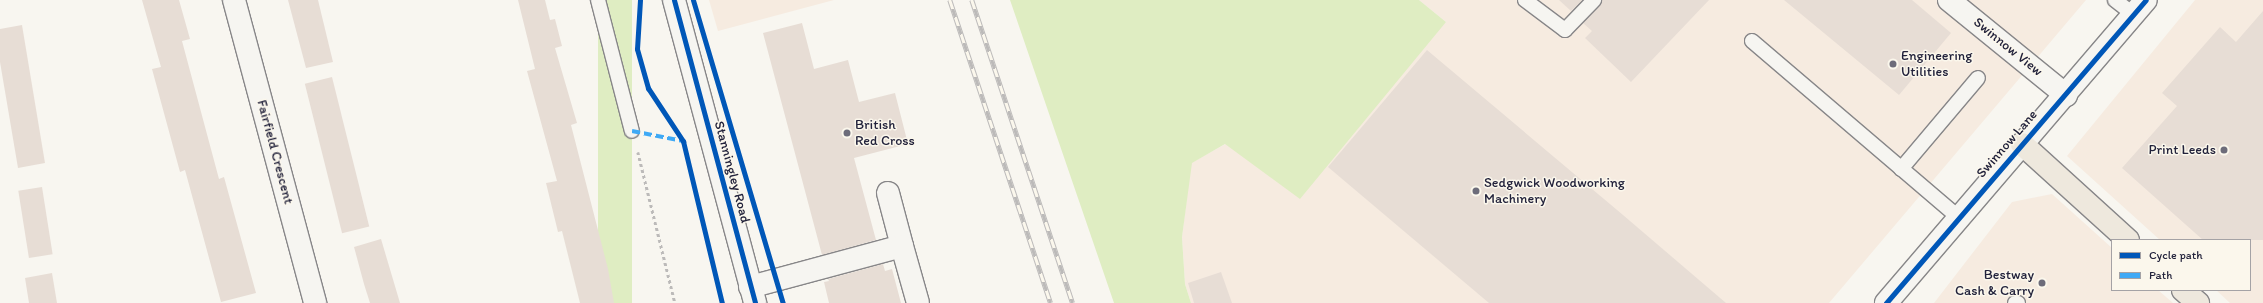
<!DOCTYPE html>
<html>
<head>
<meta charset="utf-8">
<style>
	body { margin:0 }
	#map { position:relative; width:2263px; height:303px; overflow:hidden; background:#f8f6f0; font-family:Itim,sans-serif }
	div>[style] { position:absolute }
	[style*='--x'] { left:calc(var(--x)*1px); top:calc(var(--y)*1px); width:calc(var(--w)*1px); rotate:calc(var(--a)*1deg) }
	.built>* { inset:0; background:#f6ebe0 }
	.green>* { inset:0; background:#dfedc2; transform-origin:0 0 }
	.building>* { inset:0; background:#e7ddd5; transform-origin:0 0 }
	.path>* { height:2.5px; margin-top:-1.25px; transform-origin:0; background:repeating-linear-gradient(90deg,#bcbab9 0 3px,transparent 0 6px) }
	.roads { filter:drop-shadow(1px 0 #878688) drop-shadow(-1px 0 #878688) drop-shadow(0 1px #878688) drop-shadow(0 -1px #878688) }
	.service>* { height:14px; margin:-7px; padding:0 7px; transform-origin:7px; border-radius:7px; background:#f6f5f1 }
	.minor>* { height:22px; margin:-11px; padding:0 11px; transform-origin:11px; border-radius:11px; background:#f6f5f1 }
	.tertiary>* { height:22px; margin:-11px; padding:0 11px; transform-origin:11px; border-radius:11px; background:#f6f5f1 }
	.trunk>* { height:22px; margin:-11px; padding:0 11px; transform-origin:11px; border-radius:11px; background:#eee8dd }
	.rail>* { height:4.5px; margin-top:-2.25px; transform-origin:0; background:repeating-linear-gradient(90deg,#fbf7ec 0 9px,#bcbab9 0 18px); box-sizing:border-box; border-block:1px solid #bcbab9 }
	.quiet>* { height:4px; margin-top:-2px; transform-origin:0; background:repeating-linear-gradient(90deg,#3fa9f5 0 8px,transparent 0 12px) }
	.cycleway>* { height:5px; margin:-2.5px; padding:0 2.5px; transform-origin:2.5px; border-radius:2.5px; background:#0057b8 }
	.dots>* { width:11px; height:11px; translate:-50% -50%; box-sizing:border-box; border:2px solid #fbf7ec; border-radius:50% }
	span { translate:-50% -50%; white-space:nowrap; text-align:center; line-height:1.15; -webkit-text-stroke:3px #fbf7ec; paint-order:stroke }
	.street-label { font-size:14px; color:#22223b }
	.poi-label { font-size:14px; color:#22223b }
	.left { translate:0 -50%; text-align:left }
	.right { translate:-100% -50%; text-align:right }
	.legend { position:absolute; left:2111px; top:239px; width:140px; height:52px; box-sizing:border-box; background:#fbf7ec; border:1px solid #a4a2a5; margin:0; padding:5px 7px; list-style:none; font-size:12px; color:#22223b }
	.legend li { display:flex; align-items:center; gap:8px; height:20px }
	.legend b { width:20px; border:1px solid #a4a2a5 }
</style>
</head>
<body>
<div id="map">
	<div class="built">
		<div style="clip-path:polygon(709px 0,834px 0,718px 31px)"></div>
		<div style="clip-path:polygon(1419px 0,2086px 0,1829px 303px,1191px 303px,1185px 284px,1182px 237px,1191px 163px,1446px 22px)"></div>
		<div style="clip-path:polygon(2195px 0,2263px 0,2263px 303px,2230px 303px,2216px 290px,2250px 290px,2250px 240px,2160px 240px,2067px 156px)"></div>
		<div style="clip-path:polygon(2052px 194px,2112px 248px,2112px 290px,2158px 290px,2173px 303px,1934px 303px,2012px 202px)"></div>
	</div>
	<div class="green">
		<div style="left:598px;top:0;width:34px;height:313px"></div>
		<div style="clip-path:polygon(1010px 0,1419px 0,1446px 22px,1300px 199px,1225px 144px,1192px 163px,1182px 237px,1185px 284px,1191px 303px,1114px 303px)"></div>
	</div>
	<div class="building">
		<div style="clip-path:polygon(142px 0,179px 0,190px 39px,182px 41px,219px 179px,224px 177px,256px 293px,221px 302px,185px 170px,180px 172px,152px 69px,161px 67px)"></div>
		<div style="clip-path:polygon(288px 0,318px 0,333px 62px,306px 68px)"></div>
		<div style="clip-path:polygon(518px 0,545px 0,550px 20px,555px 19px,562px 46px,555px 48px,577px 123px,571px 125px,608px 269px,614px 303px,580px 303px,562px 231px,558px 232px,546px 183px,557px 181px,527px 71px,535px 69px)"></div>
		<div style="clip-path:polygon(1559px 0,1582px 0,1571px 11px)"></div>
		<div style="clip-path:polygon(1602px 0,1709px 0,1631px 82px,1585px 38px,1592px 31px,1583px 23px,1600px 6px)"></div>
		<div style="clip-path:polygon(1784px 0,1912px 0,1951px 33px,1899px 95px)"></div>
		<div style="clip-path:polygon(2263px 11px,2263px 240px,2203px 240px,2122px 168px,2177px 106px,2162px 93px,2220px 27px,2236px 42px)"></div>
		<div style="clip-path:polygon(802px 23px,814px 69px,848px 60px,859px 102px,895px 93px,908px 144px,854px 158px,876px 240px,822px 255px,763px 33px)"></div>
		<div style="clip-path:polygon(22px 25px,45px 163px,18px 168px,0 62px,0 29px)"></div>
		<div style="clip-path:polygon(1427px 50px,1623px 215px,1726px 303px,1489px 303px,1328px 167px)"></div>
		<div style="left:332px;top:77px;width:154px;height:28px;rotate:76deg"></div>
		<div style="left:42px;top:187px;width:68px;height:24px;rotate:81deg"></div>
		<div style="clip-path:polygon(381px 239px,392px 276px,400px 303px,370px 303px,364px 284px,354px 247px)"></div>
		<div style="clip-path:polygon(883px 264px,885px 271px,892px 269px,901px 303px,829px 303px,824px 282px,829px 281px,828px 279px)"></div>
		<div style="clip-path:polygon(1221px 272px,1232px 303px,1194px 303px,1188px 283px)"></div>
		<div style="clip-path:polygon(52px 273px,57px 303px,29px 303px,25px 278px)"></div>
	</div>
	<div class="path">
		<div style="--x:638;--y:152;--w:155;--a:76.2"></div>
	</div>
	<div class="roads">
		<div class="service">
			<div style="--x:598;--y:0;--w:135;--a:75.5"></div>
			<div style="--x:1525;--y:0;--w:50;--a:36.9"></div>
			<div style="--x:1565;--y:30;--w:42;--a:-46"></div>
			<div style="--x:2115;--y:0;--w:24;--a:38"></div>
			<div style="--x:1752;--y:41;--w:272;--a:40.5"></div>
			<div style="--x:1901;--y:169;--w:119;--a:-49.8"></div>
			<div style="--x:2015;--y:303;--w:3;--a:0"></div>
		</div>
		<div class="minor">
			<div style="--x:234;--y:0;--w:314;--a:75"></div>
			<div style="--x:1949;--y:0;--w:151;--a:39.1"></div>
			<div style="--x:888;--y:193;--w:55;--a:75.2"></div>
			<div style="--x:750;--y:287;--w:157;--a:-15.1"></div>
			<div style="--x:902;--y:246;--w:59;--a:74.3"></div>
		</div>
		<div class="tertiary">
			<div style="--x:674;--y:0;--w:314;--a:75"></div>
			<div style="--x:1886;--y:303;--w:399;--a:-49.4"></div>
		</div>
		<div class="trunk">
			<div style="--x:2022;--y:144;--w:143;--a:42.2"></div>
			<div style="--x:2183;--y:290;--w:20;--a:41"></div>
		</div>
	</div>
	<div class="rail">
		<div style="--x:950;--y:0;--w:319;--a:71.6"></div>
		<div style="--x:972;--y:0;--w:319;--a:71.6"></div>
	</div>
	<div class="quiet">
		<div style="--x:632;--y:131;--w:52;--a:11.1"></div>
	</div>
	<div class="cycleway">
		<div style="--x:640;--y:0;--w:49;--a:93.5"></div>
		<div style="--x:637;--y:49;--w:41;--a:74.2"></div>
		<div style="--x:648;--y:88;--w:64;--a:56.6"></div>
		<div style="--x:683;--y:141;--w:167;--a:76.5"></div>
		<div style="--x:674;--y:0;--w:314;--a:75"></div>
		<div style="--x:693;--y:0;--w:316;--a:73.5"></div>
		<div style="--x:1886;--y:303;--w:399;--a:-49.4"></div>
	</div>
	<div class="dots">
		<div style="left:1893px;top:64px;background:#6d6c7a"></div>
		<div style="left:847px;top:133px;background:#6d6c7a"></div>
		<div style="left:2224px;top:150px;background:#6d6c7a"></div>
		<div style="left:1476px;top:191px;background:#6d6c7a"></div>
		<div style="left:2042px;top:283px;background:#6d6c7a"></div>
	</div>
	<div class="street-label">
		<span style="left:2008px;top:47px;rotate:39deg">Swinnow View</span>
		<span style="left:2007px;top:144px;rotate:-49deg">Swinnow Lane</span>
		<span style="left:275px;top:152px;rotate:75deg">Fairfield Crescent</span>
		<span style="left:732px;top:172px;rotate:75deg">Stanningley Road</span>
	</div>
	<div class="poi-label">
		<span class="left" style="left:1901px;top:64px">Engineering<br>Utilities</span>
		<span class="left" style="left:855px;top:133px">British<br>Red Cross</span>
		<span class="right" style="left:2216px;top:150px">Print Leeds</span>
		<span class="left" style="left:1484px;top:191px">Sedgwick Woodworking<br>Machinery</span>
		<span class="right" style="left:2034px;top:283px">Bestway<br>Cash &amp; Carry</span>
	</div>
	<ul class="legend">
	<li><b style="height:5px;background:#0057b8"></b>Cycle path</li>
	<li><b style="height:5px;background:#3fa9f5"></b>Path</li>
	</ul>
</div>
</body>
</html>
